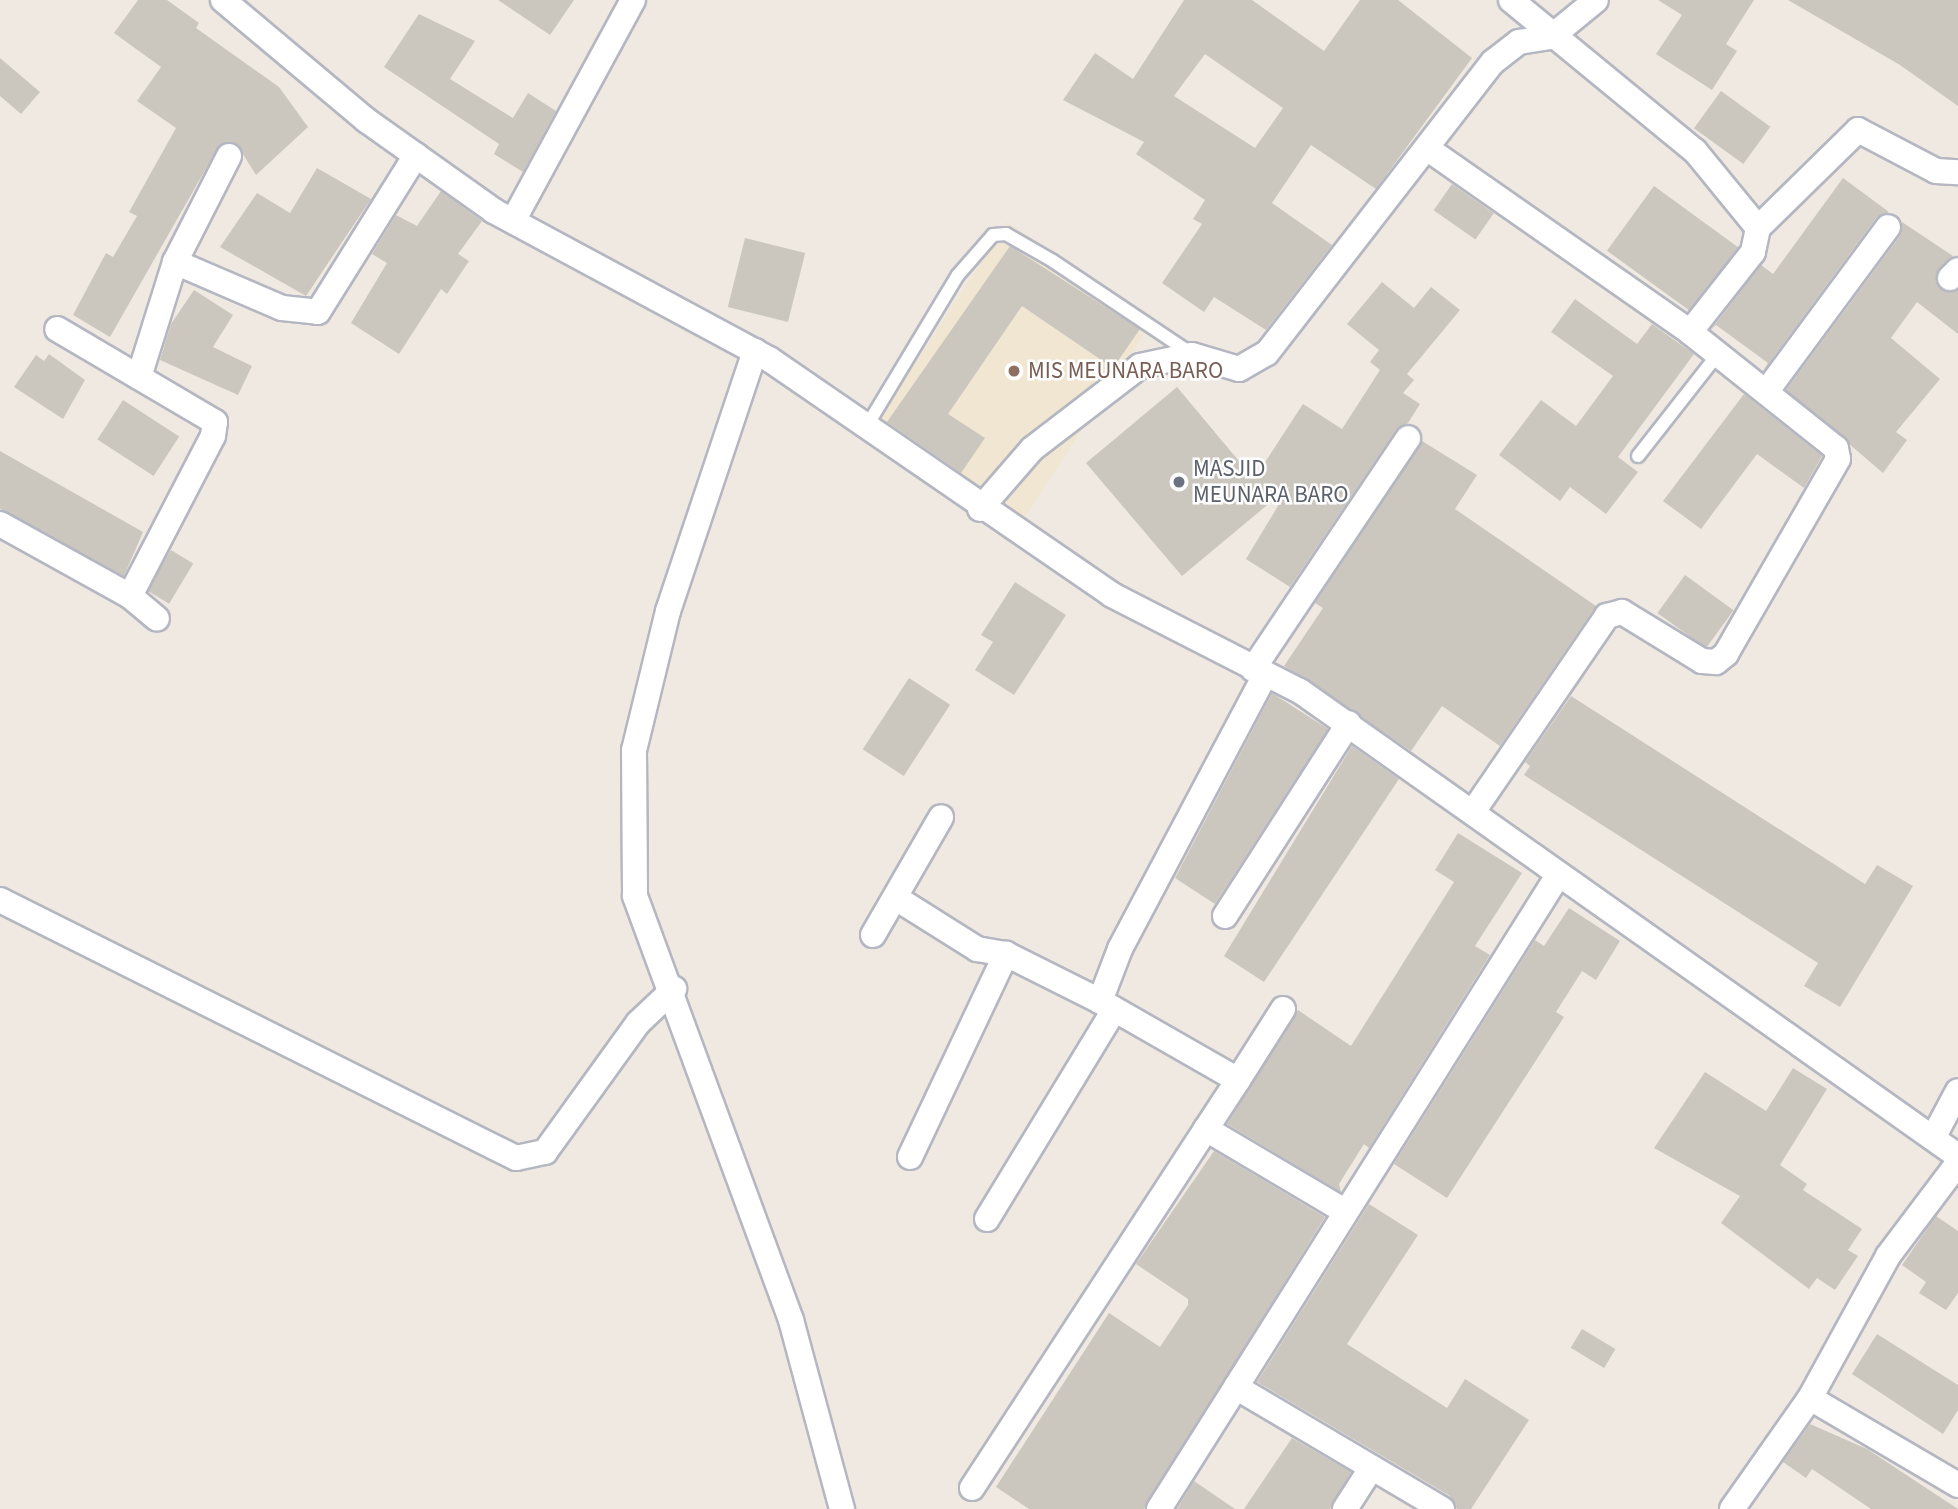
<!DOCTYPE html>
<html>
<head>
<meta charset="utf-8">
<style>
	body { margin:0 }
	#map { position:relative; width:1958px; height:1509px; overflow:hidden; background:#efe9e1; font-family:"Source Sans 3",sans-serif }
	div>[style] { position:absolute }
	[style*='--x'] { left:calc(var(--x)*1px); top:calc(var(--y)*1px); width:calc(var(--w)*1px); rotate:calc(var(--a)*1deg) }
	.education>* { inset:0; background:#f0e6d1; transform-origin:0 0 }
	.building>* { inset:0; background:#cbc7bf; transform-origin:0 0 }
	.roads { filter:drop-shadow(2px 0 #b4b7c1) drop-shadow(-2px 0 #b4b7c1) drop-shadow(0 2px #b4b7c1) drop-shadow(0 -2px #b4b7c1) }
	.lane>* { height:12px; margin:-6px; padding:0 6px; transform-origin:6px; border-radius:6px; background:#fff }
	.street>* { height:24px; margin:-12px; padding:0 12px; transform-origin:12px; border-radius:12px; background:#fff }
	.dots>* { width:19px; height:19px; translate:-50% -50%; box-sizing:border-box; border:4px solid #fff; border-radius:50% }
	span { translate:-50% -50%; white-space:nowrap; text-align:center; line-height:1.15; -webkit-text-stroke:5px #fff; paint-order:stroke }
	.education-label { font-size:23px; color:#785e54 }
	.left { translate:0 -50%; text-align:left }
	.worship-label { font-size:23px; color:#5b616d }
</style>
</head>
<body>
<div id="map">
	<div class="education">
		<div style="left:1007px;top:222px;width:176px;height:241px;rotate:33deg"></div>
	</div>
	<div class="building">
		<div style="clip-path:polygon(138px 0,167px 0,199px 23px,196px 28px,279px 87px,308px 127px,256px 175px,236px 143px,220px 144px,110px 337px,73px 315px,106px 253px,113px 257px,137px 216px,129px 212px,176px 128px,137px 101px,161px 67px,114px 33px)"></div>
		<div style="clip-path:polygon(498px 0,574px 0,550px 35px)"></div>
		<div style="clip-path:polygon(evenodd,1184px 0,1252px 0,1324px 51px,1360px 0,1398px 0,1472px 58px,1376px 189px,1311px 145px,1272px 203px,1332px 245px,1266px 330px,1214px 297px,1204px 312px,1162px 283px,1202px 224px,1193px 219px,1205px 200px,1136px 154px,1144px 142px,1063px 100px,1095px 53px,1133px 79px,1184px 0,1205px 54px,1283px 108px,1255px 148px,1174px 96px,1205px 54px)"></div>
		<div style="clip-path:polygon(1658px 0,1754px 0,1726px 44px,1737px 51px,1712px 90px,1656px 54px,1682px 15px)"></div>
		<div style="clip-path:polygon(1788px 0,1958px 0,1958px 106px,1900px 65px)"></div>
		<div style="clip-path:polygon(419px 14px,475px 41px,450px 79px,513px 118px,528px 93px,556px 111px,523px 172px,494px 154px,499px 144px,384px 67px)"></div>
		<div style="clip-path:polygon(0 58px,40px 92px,21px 114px,0 96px)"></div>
		<div style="left:1721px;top:91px;width:61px;height:46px;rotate:36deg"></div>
		<div style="clip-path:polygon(317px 168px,371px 199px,306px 296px,220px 247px,257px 193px,290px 213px)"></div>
		<div style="clip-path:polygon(1843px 178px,1889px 212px,1876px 218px,1763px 371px,1768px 363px,1716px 325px,1711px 330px,1761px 265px,1773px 274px)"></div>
		<div style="left:1452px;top:184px;width:51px;height:32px;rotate:35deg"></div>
		<div style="left:1654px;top:186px;width:104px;height:80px;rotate:36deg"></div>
		<div style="clip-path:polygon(441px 191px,482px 221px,458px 254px,469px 261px,447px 294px,441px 289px,399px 354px,351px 323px,387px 263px,372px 254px,396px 215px,417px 226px)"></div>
		<div style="clip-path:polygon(1902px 222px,1953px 256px,1936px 281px,1946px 292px,1958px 290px,1958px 334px,1917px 302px,1891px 338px,1940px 379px,1896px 432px,1907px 440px,1883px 473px,1786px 390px,1900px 236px)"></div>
		<div style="left:745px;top:238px;width:62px;height:71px;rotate:14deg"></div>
		<div style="clip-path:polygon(1010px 246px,1140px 329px,1113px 368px,1022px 306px,948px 414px,985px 438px,961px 473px,887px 422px)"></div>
		<div style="clip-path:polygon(1382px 282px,1414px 308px,1431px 287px,1460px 310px,1407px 374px,1414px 380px,1403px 393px,1420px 404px,1408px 423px,1396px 430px,1290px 587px,1246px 559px,1290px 486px,1182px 576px,1086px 463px,1177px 387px,1254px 479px,1303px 404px,1342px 429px,1380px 370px,1370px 362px,1379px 350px,1347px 324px)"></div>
		<div style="clip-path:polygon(194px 290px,233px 315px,213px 347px,252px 366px,238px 395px,160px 360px,171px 324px)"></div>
		<div style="clip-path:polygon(1575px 299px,1637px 344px,1652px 324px,1694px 354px,1618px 457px,1638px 472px,1606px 514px,1570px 487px,1560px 501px,1499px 455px,1541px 400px,1576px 426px,1613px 376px,1551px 332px)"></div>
		<div style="clip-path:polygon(49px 354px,85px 380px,63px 419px,14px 387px,36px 355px,44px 361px)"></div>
		<div style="clip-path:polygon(1744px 394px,1822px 456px,1804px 488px,1757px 454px,1701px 529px,1663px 501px)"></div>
		<div style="left:123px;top:400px;width:67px;height:47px;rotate:33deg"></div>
		<div style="clip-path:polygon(1422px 441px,1477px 475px,1455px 509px,1596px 606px,1500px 746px,1442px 706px,1411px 751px,1284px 666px,1323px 608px,1315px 603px)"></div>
		<div style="clip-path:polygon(0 451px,143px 532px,124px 576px,0 509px)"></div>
		<div style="left:171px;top:550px;width:26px;height:47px;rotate:31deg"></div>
		<div style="left:1685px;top:575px;width:60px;height:47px;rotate:36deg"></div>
		<div style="clip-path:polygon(1015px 582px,1066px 615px,1014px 695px,975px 670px,993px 642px,981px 635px)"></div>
		<div style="left:909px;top:678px;width:49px;height:85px;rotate:33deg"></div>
		<div style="clip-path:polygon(1272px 693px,1328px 729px,1215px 904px,1175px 878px)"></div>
		<div style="clip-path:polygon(1571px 696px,1865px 884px,1877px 865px,1913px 886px,1840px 1007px,1804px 986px,1818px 963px,1524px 775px,1530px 766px,1525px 762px)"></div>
		<div style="clip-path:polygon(1352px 746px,1399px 779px,1264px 982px,1224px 956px)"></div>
		<div style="clip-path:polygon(1458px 833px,1522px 873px,1475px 946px,1490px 955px,1369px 1148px,1364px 1144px,1339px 1184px,1341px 1192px,1227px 1124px,1298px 1010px,1351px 1046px,1454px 882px,1435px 870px)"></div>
		<div style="clip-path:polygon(1569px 908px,1620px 941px,1596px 980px,1582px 971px,1556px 1012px,1564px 1017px,1447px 1198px,1394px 1164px,1535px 940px,1544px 946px)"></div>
		<div style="clip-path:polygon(1793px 1068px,1827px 1089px,1780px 1165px,1807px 1184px,1803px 1190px,1862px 1229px,1848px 1250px,1858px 1256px,1835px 1290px,1817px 1278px,1809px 1289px,1721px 1223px,1740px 1196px,1654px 1148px,1705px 1072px,1766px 1111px)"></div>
		<div style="clip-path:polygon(1214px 1151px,1325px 1217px,1144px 1509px,1029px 1509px,996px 1487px,1109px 1313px,1160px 1347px,1188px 1305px,1188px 1299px,1136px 1264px)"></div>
		<div style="clip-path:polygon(1369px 1204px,1418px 1235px,1347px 1344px,1447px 1408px,1465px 1379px,1529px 1420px,1471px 1509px,1457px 1509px,1450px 1496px,1257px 1382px)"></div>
		<div style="clip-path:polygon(1936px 1216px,1958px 1231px,1958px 1293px,1946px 1310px,1919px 1293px,1926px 1282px,1902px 1265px)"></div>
		<div style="left:1582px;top:1329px;width:39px;height:22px;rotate:31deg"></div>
		<div style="clip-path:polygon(1877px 1334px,1958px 1385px,1958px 1410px,1943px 1434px,1852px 1374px)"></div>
		<div style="clip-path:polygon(1810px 1424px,1867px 1449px,1958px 1509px,1871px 1509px,1812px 1469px,1806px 1478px,1783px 1462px)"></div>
		<div style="clip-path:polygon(1292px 1438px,1351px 1472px,1330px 1509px,1244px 1509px)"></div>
		<div style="clip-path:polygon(1194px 1481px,1235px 1509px,1177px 1509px)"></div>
	</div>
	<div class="roads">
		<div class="lane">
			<div style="--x:865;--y:429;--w:180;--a:-58.9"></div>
			<div style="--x:958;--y:275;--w:53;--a:-48.8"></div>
			<div style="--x:993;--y:235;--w:13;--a:-4"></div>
			<div style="--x:1006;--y:234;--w:54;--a:29.9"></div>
			<div style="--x:1053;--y:261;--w:167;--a:33.8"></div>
			<div style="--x:1638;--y:456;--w:130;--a:-51.9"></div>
		</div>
		<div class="street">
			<div style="--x:223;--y:0;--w:187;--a:40"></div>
			<div style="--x:366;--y:120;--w:157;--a:35.4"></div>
			<div style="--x:494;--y:211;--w:312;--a:28.3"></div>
			<div style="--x:769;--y:359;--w:416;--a:34.5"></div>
			<div style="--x:1112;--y:595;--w:211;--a:27.1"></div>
			<div style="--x:1300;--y:691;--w:806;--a:35.25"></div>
			<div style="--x:1511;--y:0;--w:238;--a:39.4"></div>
			<div style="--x:1695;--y:151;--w:99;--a:50.7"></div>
			<div style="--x:1758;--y:228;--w:25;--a:102"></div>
			<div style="--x:1753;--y:252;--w:102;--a:128.2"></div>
			<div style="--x:1428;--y:149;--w:320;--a:34.9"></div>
			<div style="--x:1690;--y:332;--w:186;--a:38.5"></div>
			<div style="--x:1836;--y:448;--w:11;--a:80"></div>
			<div style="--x:1838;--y:459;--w:225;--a:119.9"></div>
			<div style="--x:1726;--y:654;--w:13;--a:141"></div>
			<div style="--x:1716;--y:662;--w:14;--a:-176"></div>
			<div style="--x:1702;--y:661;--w:94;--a:-148.5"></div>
			<div style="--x:1622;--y:612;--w:16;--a:165"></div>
			<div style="--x:1607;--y:616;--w:237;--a:124.4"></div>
			<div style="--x:229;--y:156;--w:119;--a:117"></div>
			<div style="--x:175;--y:262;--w:116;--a:23.3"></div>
			<div style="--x:282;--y:308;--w:36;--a:6"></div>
			<div style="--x:318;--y:312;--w:185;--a:-58"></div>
			<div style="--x:513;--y:221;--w:251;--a:-61.5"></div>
			<div style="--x:1758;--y:228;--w:140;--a:-44.4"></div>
			<div style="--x:1858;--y:130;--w:88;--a:27.7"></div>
			<div style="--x:1936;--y:171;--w:22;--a:3"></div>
			<div style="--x:1950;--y:278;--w:11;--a:-45"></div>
			<div style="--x:755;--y:351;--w:274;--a:108.5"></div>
			<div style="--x:668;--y:611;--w:143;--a:103.7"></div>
			<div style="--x:634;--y:750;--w:146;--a:89.6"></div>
			<div style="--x:635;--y:896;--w:452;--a:69.8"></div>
			<div style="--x:791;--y:1320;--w:196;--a:74.9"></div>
			<div style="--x:139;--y:377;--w:121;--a:-72.6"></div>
			<div style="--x:1766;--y:392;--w:205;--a:-53.5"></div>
			<div style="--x:980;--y:509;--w:79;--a:-49.1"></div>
			<div style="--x:1032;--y:449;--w:136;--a:-37.5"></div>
			<div style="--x:1140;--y:366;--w:53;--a:-11.9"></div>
			<div style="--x:1192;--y:355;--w:49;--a:16.6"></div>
			<div style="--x:1239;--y:369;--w:32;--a:-30"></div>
			<div style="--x:1267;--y:353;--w:368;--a:-52.2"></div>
			<div style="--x:1493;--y:62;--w:33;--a:-38"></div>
			<div style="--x:1519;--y:42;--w:32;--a:-9"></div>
			<div style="--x:1551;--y:37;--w:58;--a:-39.4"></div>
			<div style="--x:0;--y:524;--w:149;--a:29"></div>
			<div style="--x:130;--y:596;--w:180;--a:-62.6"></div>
			<div style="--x:213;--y:436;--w:14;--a:-82"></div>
			<div style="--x:215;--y:422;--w:183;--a:-149.5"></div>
			<div style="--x:130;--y:596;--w:35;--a:40"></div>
			<div style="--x:1253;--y:669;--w:278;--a:-56.1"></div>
			<div style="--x:1265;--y:675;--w:310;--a:117.9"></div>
			<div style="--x:1120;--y:949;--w:56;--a:111"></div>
			<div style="--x:1100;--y:1001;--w:159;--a:29.8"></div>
			<div style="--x:1238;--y:1080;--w:59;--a:123.1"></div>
			<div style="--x:1206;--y:1129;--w:159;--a:30.6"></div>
			<div style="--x:896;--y:898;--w:96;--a:32.2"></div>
			<div style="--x:977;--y:949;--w:29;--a:10"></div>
			<div style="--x:1006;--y:954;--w:105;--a:26.6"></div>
			<div style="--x:0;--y:900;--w:577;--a:26.57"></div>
			<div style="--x:516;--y:1158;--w:30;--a:-12"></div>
			<div style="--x:545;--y:1152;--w:159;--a:-54.2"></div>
			<div style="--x:638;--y:1023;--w:50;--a:-43.4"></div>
			<div style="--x:1225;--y:916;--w:229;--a:-57.3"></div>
			<div style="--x:873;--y:935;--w:136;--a:-60"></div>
			<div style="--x:1238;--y:1080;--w:84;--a:-57.6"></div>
			<div style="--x:1933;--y:1138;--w:53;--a:-62"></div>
			<div style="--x:910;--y:1157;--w:225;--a:-64.7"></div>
			<div style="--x:987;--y:1219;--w:242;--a:-58.7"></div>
			<div style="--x:1810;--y:1398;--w:172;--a:30.4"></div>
			<div style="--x:972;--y:1488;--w:429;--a:-56.9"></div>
			<div style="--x:1159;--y:1509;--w:144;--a:-57.7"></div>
			<div style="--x:1345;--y:1509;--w:46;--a:-57.3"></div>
			<div style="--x:1442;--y:1509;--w:239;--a:-149.4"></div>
			<div style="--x:1236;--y:1387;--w:603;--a:-57.81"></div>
			<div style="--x:1732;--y:1509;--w:136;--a:-54.9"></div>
			<div style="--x:1810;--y:1398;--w:162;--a:-61.2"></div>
			<div style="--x:1888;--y:1256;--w:116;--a:-53"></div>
		</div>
	</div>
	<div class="dots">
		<div style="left:1014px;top:371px;background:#8d6e63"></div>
		<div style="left:1179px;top:482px;background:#6b7280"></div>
	</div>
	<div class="education-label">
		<span class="left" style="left:1028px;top:371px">MIS MEUNARA BARO</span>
	</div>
	<div class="worship-label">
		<span class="left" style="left:1193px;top:482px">MASJID<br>MEUNARA BARO</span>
	</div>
</div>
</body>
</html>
